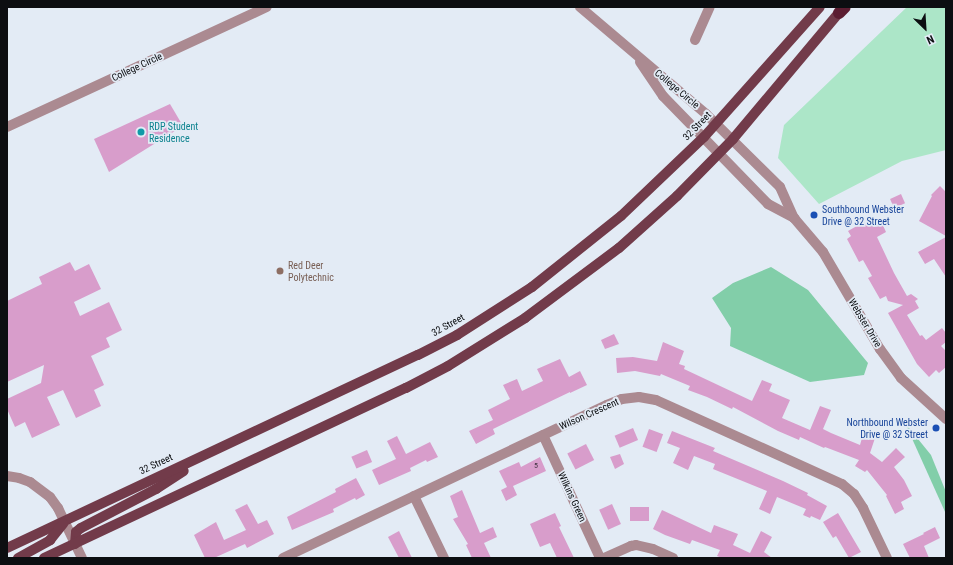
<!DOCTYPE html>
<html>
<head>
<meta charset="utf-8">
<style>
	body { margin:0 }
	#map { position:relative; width:953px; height:565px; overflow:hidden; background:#e3ebf5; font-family:"Roboto Condensed",sans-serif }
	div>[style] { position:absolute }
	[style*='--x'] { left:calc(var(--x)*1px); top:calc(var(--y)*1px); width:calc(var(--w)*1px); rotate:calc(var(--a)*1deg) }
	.green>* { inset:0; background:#ace6c8 }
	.forest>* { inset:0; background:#82cea9 }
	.building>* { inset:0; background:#d89dcb; transform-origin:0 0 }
	.minor>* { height:10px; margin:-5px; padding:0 5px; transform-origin:5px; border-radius:5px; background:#ab8a91 }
	.major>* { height:10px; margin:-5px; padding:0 5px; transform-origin:5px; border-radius:5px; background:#723b4a }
	.highway>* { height:12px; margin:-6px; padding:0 6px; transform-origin:6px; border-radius:6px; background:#5b1d31 }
	.dots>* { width:11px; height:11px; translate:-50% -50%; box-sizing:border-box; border:2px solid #e3ebf5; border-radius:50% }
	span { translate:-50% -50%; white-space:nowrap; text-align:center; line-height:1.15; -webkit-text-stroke:3.5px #e3ebf5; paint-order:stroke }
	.number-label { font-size:8px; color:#3f3240 }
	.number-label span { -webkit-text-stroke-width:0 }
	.street-label { font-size:10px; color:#0c0e11 }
	.culture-label { font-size:10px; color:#0d838f }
	.left { translate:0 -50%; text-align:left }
	.transit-label { font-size:10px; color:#164399 }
	.right { translate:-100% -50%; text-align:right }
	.education-label { font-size:10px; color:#785e54 }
	.frame { position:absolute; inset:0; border:8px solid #0c0e11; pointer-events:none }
	.north { position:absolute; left:905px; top:8px; width:40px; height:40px; -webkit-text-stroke:3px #e3ebf5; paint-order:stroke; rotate:155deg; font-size:11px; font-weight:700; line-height:16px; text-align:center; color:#0c0e11 }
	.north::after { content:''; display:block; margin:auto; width:14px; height:18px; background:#0c0e11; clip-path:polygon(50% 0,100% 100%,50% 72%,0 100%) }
</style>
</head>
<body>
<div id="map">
	<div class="green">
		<div style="clip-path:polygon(907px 7px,946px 7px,946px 150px,902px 161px,819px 204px,778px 158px,784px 125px)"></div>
	</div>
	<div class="forest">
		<div style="clip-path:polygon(771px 267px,808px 290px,868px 363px,864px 375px,810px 382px,730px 346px,731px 328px,712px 298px,733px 283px)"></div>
		<div style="clip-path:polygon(905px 423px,931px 455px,946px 492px,946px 514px)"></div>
	</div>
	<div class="building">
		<div style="clip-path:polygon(170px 104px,183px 126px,109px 172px,94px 139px)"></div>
		<div style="clip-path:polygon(940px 186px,946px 192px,946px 236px,919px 221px,932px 196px,931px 195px)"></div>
		<div style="left:901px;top:194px;width:10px;height:12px;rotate:66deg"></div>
		<div style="clip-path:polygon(877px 220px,881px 221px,886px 232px,877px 237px,894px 273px,907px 296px,911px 294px,918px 299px,915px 301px,919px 308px,907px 315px,920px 336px,922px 335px,926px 340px,942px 328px,946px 333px,946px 342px,941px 346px,946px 351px,946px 367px,939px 373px,936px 370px,929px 377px,917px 364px,888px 313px,903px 305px,888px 301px,886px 296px,880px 299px,868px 278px,872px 276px,863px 260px,859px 262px,847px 239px,851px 236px,848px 231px,864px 222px,866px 225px)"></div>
		<div style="clip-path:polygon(946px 237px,946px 277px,934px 259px,925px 264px,918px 252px)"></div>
		<div style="clip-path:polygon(70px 262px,75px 271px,89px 264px,101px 289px,74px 302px,80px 316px,109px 302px,122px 330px,106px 338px,110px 347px,91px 356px,104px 385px,94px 390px,101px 406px,76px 418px,63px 390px,47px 397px,60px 425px,32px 438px,25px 422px,15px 427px,7px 409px,7px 399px,41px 383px,44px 365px,7px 382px,7px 301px,42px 284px,39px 277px)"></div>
		<div style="clip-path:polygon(614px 334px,619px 344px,605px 349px,601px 340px)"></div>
		<div style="clip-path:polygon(663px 342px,684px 351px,679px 364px,685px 366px,684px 369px,752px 401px,762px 380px,772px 384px,769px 391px,790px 400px,782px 418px,810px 430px,820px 406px,831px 410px,823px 429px,831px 433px,860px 445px,864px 431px,876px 435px,870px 453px,882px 462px,896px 448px,905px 457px,894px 467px,904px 480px,912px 496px,901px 502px,904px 509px,895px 514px,886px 496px,887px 495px,867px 470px,865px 472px,855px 466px,859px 460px,825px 447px,824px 448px,800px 437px,799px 440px,778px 431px,733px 407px,732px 409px,707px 397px,688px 390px,690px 386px,661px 374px,660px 376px,635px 371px,617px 373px,616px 358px,633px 357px,657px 361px)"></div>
		<div style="clip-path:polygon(560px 359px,569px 377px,580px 371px,587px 385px,570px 393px,570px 392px,493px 429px,495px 434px,476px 444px,469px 431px,493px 420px,488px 410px,510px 399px,503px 385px,517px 379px,522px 391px,543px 381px,537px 369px)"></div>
		<div style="left:633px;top:428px;width:13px;height:20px;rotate:67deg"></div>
		<div style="left:649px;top:429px;width:15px;height:19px;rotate:20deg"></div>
		<div style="clip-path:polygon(672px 431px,715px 448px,713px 451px,783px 481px,808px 493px,807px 495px,827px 506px,820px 520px,811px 516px,810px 518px,803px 515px,806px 509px,777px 497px,770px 514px,759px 509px,767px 491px,713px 469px,715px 464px,694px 456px,688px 470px,673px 463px,680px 448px,667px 443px)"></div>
		<div style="clip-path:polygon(397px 436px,406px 454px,430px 442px,438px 457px,427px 462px,426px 460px,410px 468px,411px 471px,379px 485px,372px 470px,396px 459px,387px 441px)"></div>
		<div style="left:586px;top:444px;width:18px;height:21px;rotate:63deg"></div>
		<div style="left:367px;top:450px;width:13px;height:17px;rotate:67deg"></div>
		<div style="clip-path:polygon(620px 454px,624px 464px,615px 469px,610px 457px)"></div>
		<div style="clip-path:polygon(540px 457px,546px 471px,513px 486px,517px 495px,506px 501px,501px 490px,507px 487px,499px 471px,519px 462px,521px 467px)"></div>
		<div style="clip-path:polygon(356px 478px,365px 495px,356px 500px,355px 498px,333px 509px,334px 512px,292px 530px,287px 517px,336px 492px,335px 489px)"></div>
		<div style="clip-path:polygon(462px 490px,480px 533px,493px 527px,497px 537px,484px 543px,491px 558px,472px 558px,466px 545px,468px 544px,453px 519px,458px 517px,450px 496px)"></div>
		<div style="clip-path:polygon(247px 504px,258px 524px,267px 520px,274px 534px,247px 548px,245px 544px,214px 558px,205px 558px,194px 535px,216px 522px,224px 540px,246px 530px,235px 510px)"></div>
		<div style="left:612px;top:504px;width:22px;height:14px;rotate:66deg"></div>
		<div style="left:630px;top:507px;width:19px;height:14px"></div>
		<div style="clip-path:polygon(662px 510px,711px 533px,714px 525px,738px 534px,733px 545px,750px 553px,761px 531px,772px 537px,764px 552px,772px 558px,722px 558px,717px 556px,720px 550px,692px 540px,690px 544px,665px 535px,653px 529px)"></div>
		<div style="clip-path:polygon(555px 513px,561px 526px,559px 527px,574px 558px,557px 558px,550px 543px,540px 547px,530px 524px)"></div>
		<div style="clip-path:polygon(838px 513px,861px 552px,849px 558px,836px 536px,833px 538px,823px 522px)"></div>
		<div style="clip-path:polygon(935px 527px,940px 538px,924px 546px,929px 558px,910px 558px,903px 544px,924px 534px,923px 533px)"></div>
		<div style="clip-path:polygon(399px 531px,412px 558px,399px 558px,388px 537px)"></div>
	</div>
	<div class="minor">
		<div style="--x:580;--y:7;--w:165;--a:40.3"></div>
		<div style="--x:706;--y:114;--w:104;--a:44.6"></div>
		<div style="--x:780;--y:187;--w:34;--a:66"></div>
		<div style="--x:794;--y:218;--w:45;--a:49.5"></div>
		<div style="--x:823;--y:252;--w:113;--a:59.6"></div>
		<div style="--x:880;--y:349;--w:36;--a:54"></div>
		<div style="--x:901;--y:378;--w:61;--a:42.3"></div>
		<div style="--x:695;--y:40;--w:36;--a:-66"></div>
		<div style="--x:640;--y:62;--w:41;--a:55.9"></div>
		<div style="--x:663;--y:96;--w:151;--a:45.8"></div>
		<div style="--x:768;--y:204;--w:30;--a:28"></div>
		<div style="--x:7;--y:127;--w:286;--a:-24.8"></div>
		<div style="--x:543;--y:435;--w:136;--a:65.1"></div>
		<div style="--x:7;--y:476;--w:12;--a:9"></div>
		<div style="--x:19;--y:478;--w:12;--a:20"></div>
		<div style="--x:30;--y:482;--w:25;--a:37"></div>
		<div style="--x:50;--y:497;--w:14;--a:54"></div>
		<div style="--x:58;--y:508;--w:55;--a:64.4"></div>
		<div style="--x:414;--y:496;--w:69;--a:64.2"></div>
		<div style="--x:283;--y:558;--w:358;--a:-25.3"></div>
		<div style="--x:607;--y:405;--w:16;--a:-22"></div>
		<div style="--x:622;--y:399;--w:17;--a:-7"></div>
		<div style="--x:639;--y:397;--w:17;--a:10"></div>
		<div style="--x:656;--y:400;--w:204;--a:24.3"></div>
		<div style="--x:842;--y:484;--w:16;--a:40"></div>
		<div style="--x:854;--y:494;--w:17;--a:57"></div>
		<div style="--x:863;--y:508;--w:55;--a:64.4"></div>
		<div style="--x:604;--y:558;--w:30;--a:-24"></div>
		<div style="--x:631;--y:546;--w:5;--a:-11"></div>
		<div style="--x:636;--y:545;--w:17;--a:13"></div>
		<div style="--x:653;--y:549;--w:22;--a:24"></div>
	</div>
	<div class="major">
		<div style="--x:75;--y:544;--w:12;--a:-85"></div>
		<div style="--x:76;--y:532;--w:6;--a:-39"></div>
		<div style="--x:81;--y:528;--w:85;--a:-27.5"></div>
		<div style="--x:156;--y:489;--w:33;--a:-33"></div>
		<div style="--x:7;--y:548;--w:454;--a:-25.2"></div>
		<div style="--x:418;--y:355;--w:44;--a:-27.1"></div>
		<div style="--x:457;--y:335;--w:89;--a:-32.6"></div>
		<div style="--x:532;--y:287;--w:114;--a:-38.6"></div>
		<div style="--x:621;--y:216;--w:115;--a:-43.6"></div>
		<div style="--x:704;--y:137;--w:174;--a:-48.3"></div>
		<div style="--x:18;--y:558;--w:37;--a:-29"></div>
		<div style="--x:50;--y:540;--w:21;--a:-51"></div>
		<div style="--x:44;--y:558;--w:400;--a:-25.2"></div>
		<div style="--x:406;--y:388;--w:47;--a:-27.6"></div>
		<div style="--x:448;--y:366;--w:91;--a:-31.9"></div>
		<div style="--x:525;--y:318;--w:117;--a:-36.7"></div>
		<div style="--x:619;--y:248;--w:78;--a:-41.9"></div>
		<div style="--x:677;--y:196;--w:80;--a:-45.5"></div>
		<div style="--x:733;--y:139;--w:171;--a:-50"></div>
	</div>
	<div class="highway">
		<div style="--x:839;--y:13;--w:8;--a:-45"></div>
	</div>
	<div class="dots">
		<div style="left:141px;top:132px;background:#0f9aa8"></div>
		<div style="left:814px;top:215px;background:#1a4fb4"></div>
		<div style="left:280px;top:271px;background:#8d6e63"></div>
		<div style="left:936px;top:428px;background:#1a4fb4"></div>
	</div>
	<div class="number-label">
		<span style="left:536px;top:466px">5</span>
	</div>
	<div class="street-label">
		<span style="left:137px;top:67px;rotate:-25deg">College Circle</span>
		<span style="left:677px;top:89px;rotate:40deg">College Circle</span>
		<span style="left:697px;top:126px;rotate:-46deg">32 Street</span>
		<span style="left:865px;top:323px;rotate:59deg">Webster Drive</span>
		<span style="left:448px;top:325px;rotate:-29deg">32 Street</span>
		<span style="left:589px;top:414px;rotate:-24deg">Wilson Crescent</span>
		<span style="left:156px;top:464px;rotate:-25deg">32 Street</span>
		<span style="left:572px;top:497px;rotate:65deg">Wilkins Green</span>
	</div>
	<div class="culture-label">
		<span class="left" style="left:149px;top:132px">RDP Student<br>Residence</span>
	</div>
	<div class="transit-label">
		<span class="left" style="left:822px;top:215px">Southbound Webster<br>Drive @ 32 Street</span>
		<span class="right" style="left:928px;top:428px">Northbound Webster<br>Drive @ 32 Street</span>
	</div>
	<div class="education-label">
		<span class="left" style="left:288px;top:271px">Red Deer<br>Polytechnic</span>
	</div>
	<div class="frame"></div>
	<div class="north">N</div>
</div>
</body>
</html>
